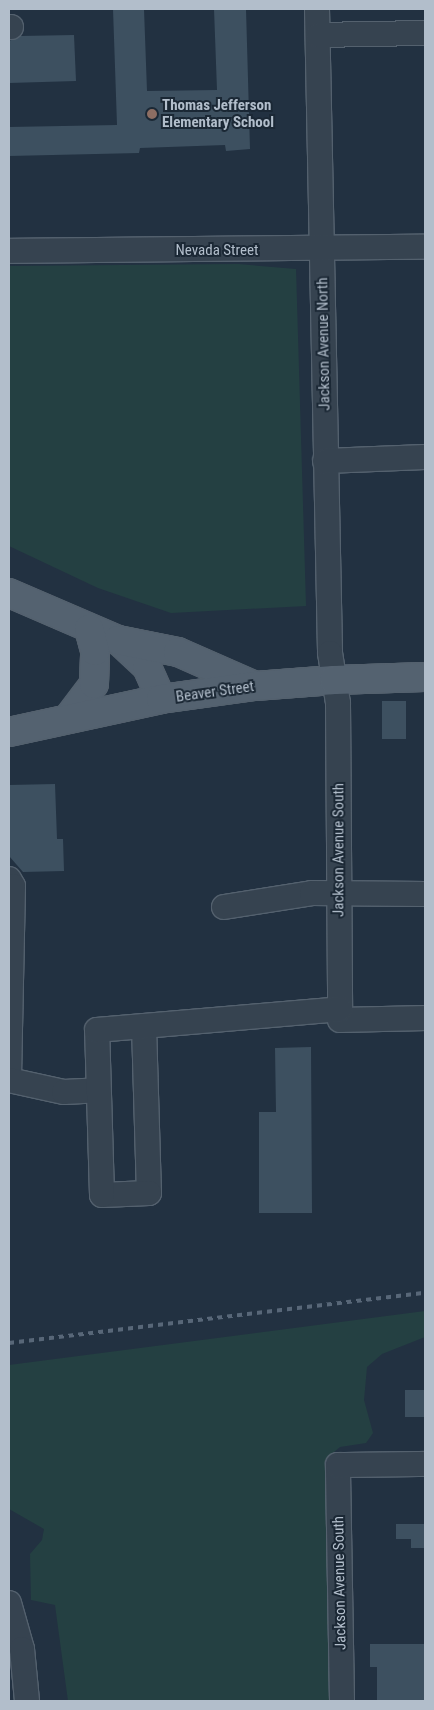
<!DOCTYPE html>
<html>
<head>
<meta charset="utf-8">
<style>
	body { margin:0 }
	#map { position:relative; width:434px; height:1710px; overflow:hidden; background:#223141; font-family:"Roboto Condensed",sans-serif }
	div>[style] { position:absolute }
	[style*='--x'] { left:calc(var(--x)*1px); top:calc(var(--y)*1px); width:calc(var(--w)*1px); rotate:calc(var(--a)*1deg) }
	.green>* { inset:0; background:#244042 }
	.building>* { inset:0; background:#3d5060; transform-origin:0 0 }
	.roads { filter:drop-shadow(1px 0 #54616e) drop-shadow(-1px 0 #54616e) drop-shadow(0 1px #54616e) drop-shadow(0 -1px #54616e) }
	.minor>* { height:24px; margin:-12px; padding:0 12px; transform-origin:12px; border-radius:12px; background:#364350 }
	.major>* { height:28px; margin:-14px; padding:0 14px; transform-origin:14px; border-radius:14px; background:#546270 }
	.rail>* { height:4px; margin-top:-2px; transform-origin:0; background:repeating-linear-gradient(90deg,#586778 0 5px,transparent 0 10px) }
	.dots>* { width:14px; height:14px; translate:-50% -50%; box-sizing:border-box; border:2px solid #1b2835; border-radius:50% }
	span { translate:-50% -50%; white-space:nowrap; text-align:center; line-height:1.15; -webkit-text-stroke:4px #1b2835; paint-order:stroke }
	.poi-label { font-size:15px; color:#b2becb; font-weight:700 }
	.left { translate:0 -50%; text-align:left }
	.street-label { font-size:15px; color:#b2becb }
	.frame { position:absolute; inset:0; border:10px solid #b2becb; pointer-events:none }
</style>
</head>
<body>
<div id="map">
	<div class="green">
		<div style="clip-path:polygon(238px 264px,296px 269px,306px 606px,171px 613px,98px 588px,9px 546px,9px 266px)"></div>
		<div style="clip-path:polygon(425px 1311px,425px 1337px,382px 1354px,367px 1367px,364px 1400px,373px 1433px,366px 1443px,340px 1447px,328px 1457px,330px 1701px,68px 1701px,55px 1605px,31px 1600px,30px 1554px,42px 1540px,44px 1529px,9px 1509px,9px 1365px)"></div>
	</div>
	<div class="building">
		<div style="clip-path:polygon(113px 9px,144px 9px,147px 91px,217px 90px,214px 9px,246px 9px,250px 149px,226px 151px,225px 145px,140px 148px,139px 153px,9px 156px,9px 127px,117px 125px)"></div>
		<div style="clip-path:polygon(74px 35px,76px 81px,9px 83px,9px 41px,20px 36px)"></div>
		<div style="left:382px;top:701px;width:24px;height:38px"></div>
		<div style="clip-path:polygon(55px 784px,57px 839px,63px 839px,64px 871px,23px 872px,9px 856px,9px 785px)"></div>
		<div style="clip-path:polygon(311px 1047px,312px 1213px,259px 1213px,259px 1112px,276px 1112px,275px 1048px)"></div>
		<div style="left:405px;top:1390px;width:20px;height:27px"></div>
		<div style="clip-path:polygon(396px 1524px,425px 1524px,425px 1548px,411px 1548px,411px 1539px,396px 1539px)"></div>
		<div style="clip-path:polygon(370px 1644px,425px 1644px,425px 1701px,377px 1701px,377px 1667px,370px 1667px)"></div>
	</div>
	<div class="roads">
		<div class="minor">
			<div style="--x:317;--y:9;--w:644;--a:88.84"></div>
			<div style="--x:330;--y:653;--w:51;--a:80.9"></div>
			<div style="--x:338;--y:703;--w:317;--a:89.6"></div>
			<div style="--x:340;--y:1020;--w:85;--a:-1.3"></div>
			<div style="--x:9;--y:27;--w:2;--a:0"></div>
			<div style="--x:318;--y:35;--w:107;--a:-1.1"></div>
			<div style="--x:9;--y:251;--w:416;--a:-0.6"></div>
			<div style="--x:325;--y:461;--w:100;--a:-2.3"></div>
			<div style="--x:9;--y:879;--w:8;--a:60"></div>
			<div style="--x:13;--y:886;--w:194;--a:91.2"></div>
			<div style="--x:9;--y:1080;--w:56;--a:12.3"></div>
			<div style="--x:64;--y:1092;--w:34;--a:-3"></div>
			<div style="--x:224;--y:907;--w:89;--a:-9"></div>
			<div style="--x:312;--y:893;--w:113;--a:0.5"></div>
			<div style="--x:144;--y:1026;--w:167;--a:88.3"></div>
			<div style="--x:149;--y:1193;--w:47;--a:177.6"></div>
			<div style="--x:102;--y:1195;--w:165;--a:-91.7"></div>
			<div style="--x:97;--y:1030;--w:244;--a:-4.9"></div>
			<div style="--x:9;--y:1603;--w:48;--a:74.2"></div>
			<div style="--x:22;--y:1649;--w:52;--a:84.5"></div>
			<div style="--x:342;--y:1701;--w:236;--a:-91"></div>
			<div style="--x:338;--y:1465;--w:87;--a:-0.7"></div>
		</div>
		<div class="major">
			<div style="--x:9;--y:593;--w:119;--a:23.3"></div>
			<div style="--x:118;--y:640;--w:40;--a:43"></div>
			<div style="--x:147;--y:667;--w:35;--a:66"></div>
			<div style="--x:118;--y:640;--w:61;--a:11.3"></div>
			<div style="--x:178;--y:652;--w:84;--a:23.8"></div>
			<div style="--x:69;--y:717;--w:41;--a:-52.9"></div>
			<div style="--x:94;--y:684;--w:33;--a:-88"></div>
			<div style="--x:95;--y:651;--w:23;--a:-105"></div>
			<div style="--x:9;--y:732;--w:156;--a:-12.2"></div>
			<div style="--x:161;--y:699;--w:95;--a:-7.9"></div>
			<div style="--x:255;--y:686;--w:79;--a:-4.3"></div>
			<div style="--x:334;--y:680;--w:91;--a:-1.9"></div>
		</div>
	</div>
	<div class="rail">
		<div style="--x:9;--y:1343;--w:419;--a:-6.9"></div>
	</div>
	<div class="dots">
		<div style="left:152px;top:114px;background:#8d6e63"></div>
	</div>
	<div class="poi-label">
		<span class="left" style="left:162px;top:114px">Thomas Jefferson<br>Elementary School</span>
	</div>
	<div class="street-label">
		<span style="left:217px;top:251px">Nevada Street</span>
		<span style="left:324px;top:344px;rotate:-91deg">Jackson Avenue North</span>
		<span style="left:215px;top:692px;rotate:-8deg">Beaver Street</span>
		<span style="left:339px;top:850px;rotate:-90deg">Jackson Avenue South</span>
		<span style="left:340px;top:1583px;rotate:-91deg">Jackson Avenue South</span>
	</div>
	<div class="frame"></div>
</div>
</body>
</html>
